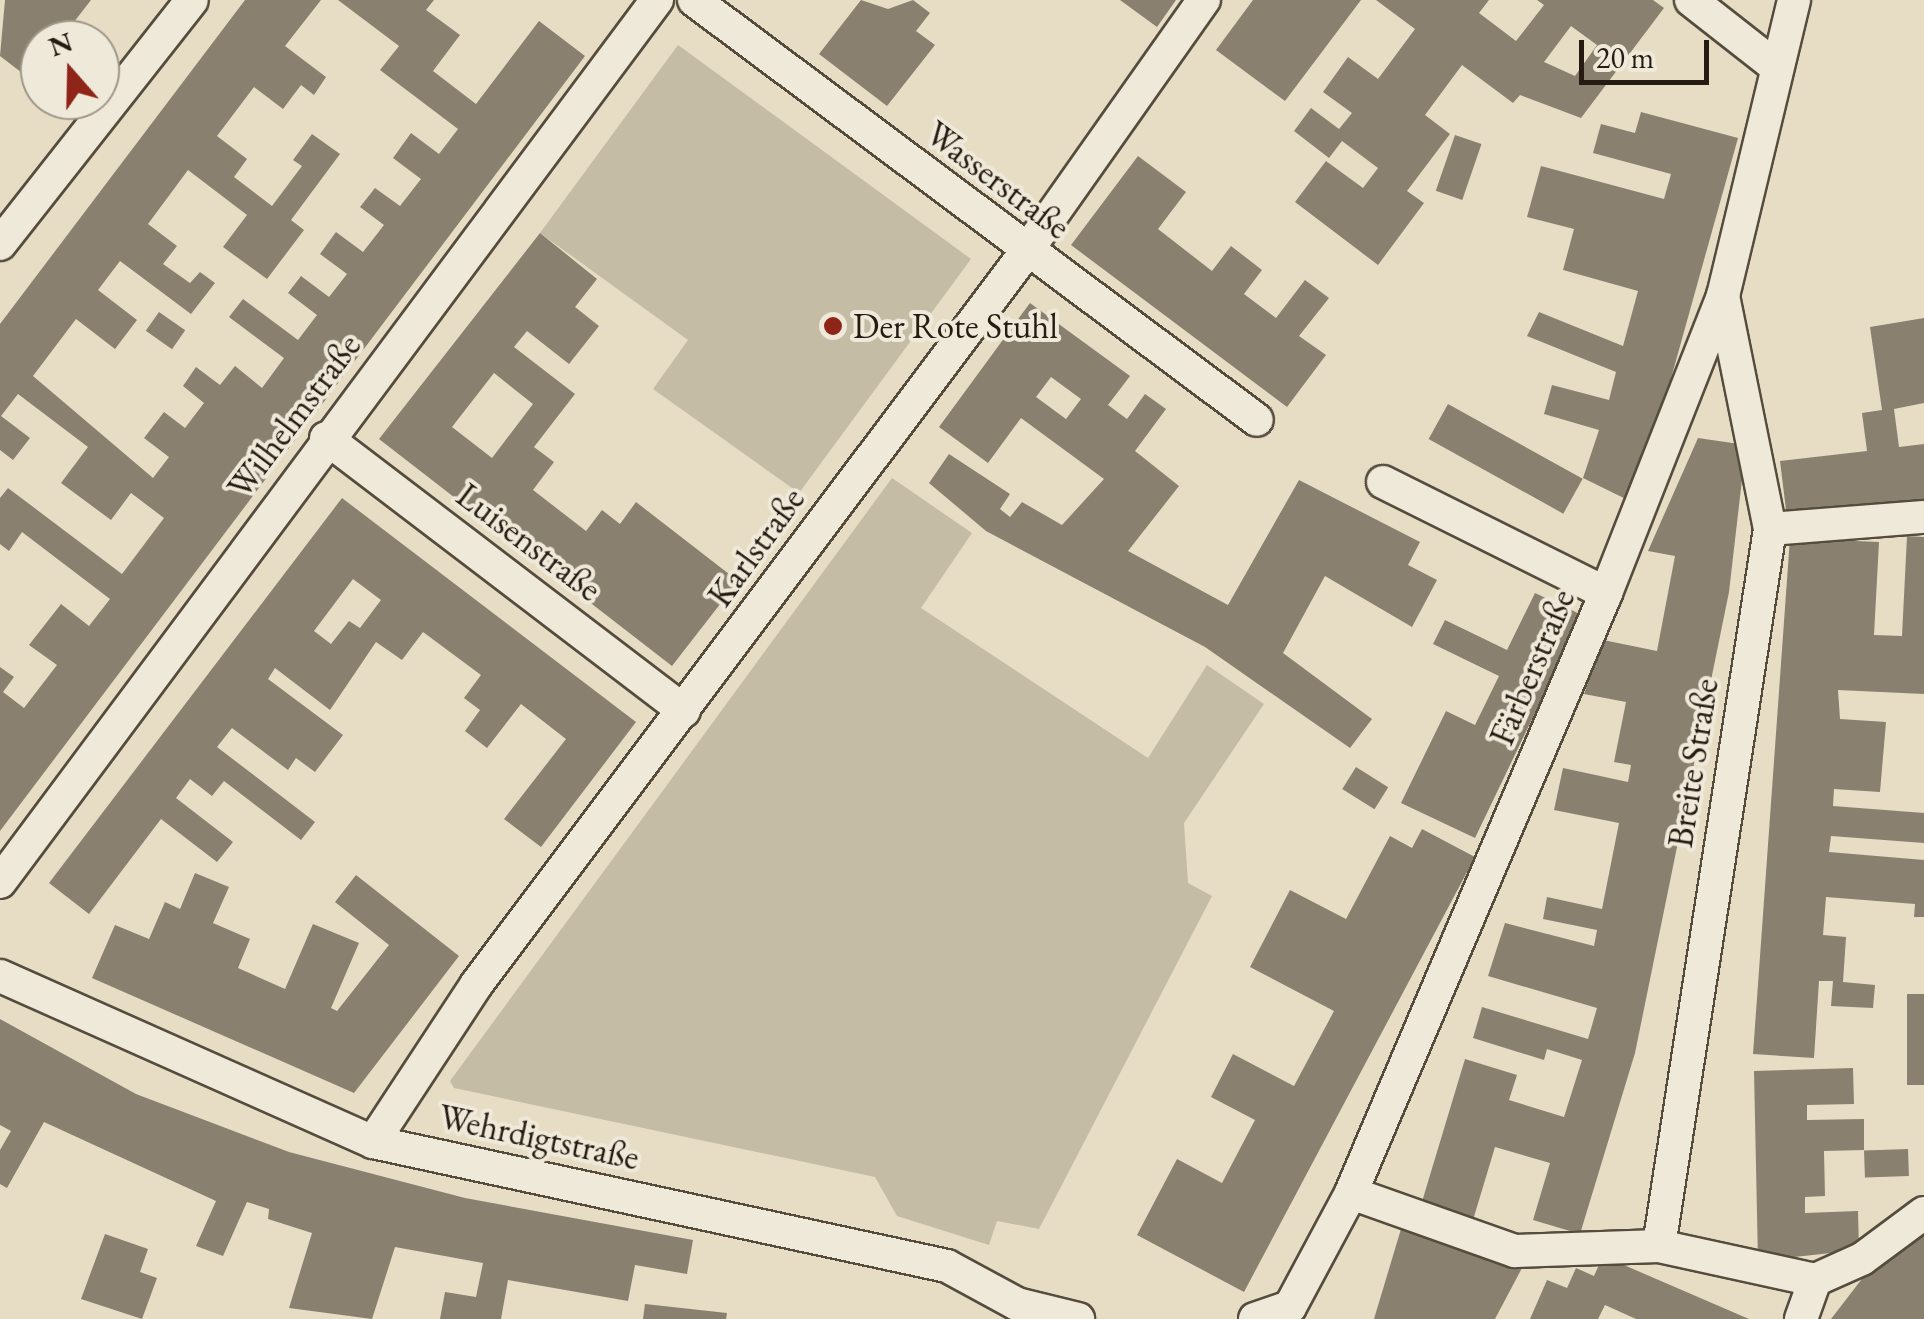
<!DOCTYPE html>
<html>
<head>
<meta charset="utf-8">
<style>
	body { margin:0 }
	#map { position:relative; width:1924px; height:1319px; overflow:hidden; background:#e6ddc4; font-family:"EB Garamond",serif }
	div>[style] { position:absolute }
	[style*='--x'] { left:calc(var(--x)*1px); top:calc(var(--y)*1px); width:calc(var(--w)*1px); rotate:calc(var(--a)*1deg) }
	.green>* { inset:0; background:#c5bca6 }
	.building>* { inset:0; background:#89806f; transform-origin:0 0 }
	.roads { filter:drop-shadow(2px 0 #554c3e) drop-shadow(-2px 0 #554c3e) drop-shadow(0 2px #554c3e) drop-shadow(0 -2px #554c3e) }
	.minor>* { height:32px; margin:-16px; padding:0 16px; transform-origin:16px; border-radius:16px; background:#efe9d9 }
	.dots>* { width:28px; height:28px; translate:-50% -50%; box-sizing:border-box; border:5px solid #efe9d9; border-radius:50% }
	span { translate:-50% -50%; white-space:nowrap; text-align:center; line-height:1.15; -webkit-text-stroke:8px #efe9d9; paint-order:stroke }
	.street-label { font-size:35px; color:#251b12 }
	.poi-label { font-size:35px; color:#251b12 }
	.left { translate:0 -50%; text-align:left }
	.north { position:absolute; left:20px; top:20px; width:100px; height:100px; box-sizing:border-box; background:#efe9d9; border:2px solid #9e9789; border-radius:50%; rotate:340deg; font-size:28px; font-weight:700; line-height:40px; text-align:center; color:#251b12 }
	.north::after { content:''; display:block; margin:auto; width:35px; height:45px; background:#8f2418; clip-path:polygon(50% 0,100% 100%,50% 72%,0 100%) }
	.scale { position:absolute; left:1579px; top:40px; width:130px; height:45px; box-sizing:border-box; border:5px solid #251b12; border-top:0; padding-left:12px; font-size:30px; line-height:35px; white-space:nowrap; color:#251b12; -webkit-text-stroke:8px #efe9d9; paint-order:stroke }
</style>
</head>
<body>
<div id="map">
	<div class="green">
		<div style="clip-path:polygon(678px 45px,971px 259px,799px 493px,653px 389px,688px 340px,540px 233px)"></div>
		<div style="clip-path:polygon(892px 478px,972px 533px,921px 608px,1148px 758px,1207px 665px,1264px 704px,1184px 823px,1188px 883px,1212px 896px,1039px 1229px,997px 1221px,989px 1245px,897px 1216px,875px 1177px,454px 1088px,450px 1081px)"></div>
	</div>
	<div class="building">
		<div style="clip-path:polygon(5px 0,91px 0,60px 40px,40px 40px,40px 66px,30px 79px,0 56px)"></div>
		<div style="clip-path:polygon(245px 0,321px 0,285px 46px,326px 77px,314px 95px,301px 85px,283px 109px,254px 87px,217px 136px,247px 159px,234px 177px,272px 206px,302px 166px,293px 160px,312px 134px,340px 154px,291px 220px,304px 230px,267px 279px,223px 247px,247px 215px,188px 170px,148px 224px,177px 246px,163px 264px,190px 283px,200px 272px,215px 283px,191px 314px,120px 261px,98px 290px,137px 320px,115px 349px,76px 319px,33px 376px,153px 478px,169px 457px,144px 438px,164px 412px,185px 428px,204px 403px,183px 386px,196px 367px,220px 385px,235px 366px,262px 388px,284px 358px,229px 317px,243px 299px,298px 340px,317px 315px,288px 293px,301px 276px,329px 297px,347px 274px,320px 254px,336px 232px,363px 252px,384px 225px,360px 207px,375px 188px,400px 206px,421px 179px,393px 158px,411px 133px,439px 154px,458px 129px,380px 70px,399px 46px,338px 0,434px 0,426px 10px,460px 35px,433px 71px,476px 104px,539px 21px,585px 56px,0 831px,0 667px,14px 677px,3px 692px,24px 708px,57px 665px,29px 645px,61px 604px,89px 626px,110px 599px,22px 532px,9px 551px,0 544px,0 498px,8px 488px,122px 574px,164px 518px,131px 493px,111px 520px,61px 483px,88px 447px,18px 394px,1px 416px,30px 438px,13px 460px,0 450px,0 324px)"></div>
		<div style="clip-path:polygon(861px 0,888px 9px,913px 0,930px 13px,916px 31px,935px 45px,887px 106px,819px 54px)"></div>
		<div style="clip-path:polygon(1120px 0,1176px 0,1157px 27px)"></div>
		<div style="clip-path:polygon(1253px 0,1361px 0,1285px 101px,1216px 50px)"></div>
		<div style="clip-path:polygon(evenodd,1376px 0,1489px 0,1479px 13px,1516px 41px,1544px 5px,1537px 0,1653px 0,1664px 8px,1581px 118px,1520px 95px,1513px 103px,1462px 65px,1425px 115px,1450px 134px,1407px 191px,1424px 203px,1378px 265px,1295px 202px,1326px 161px,1363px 188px,1378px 168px,1342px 141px,1329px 158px,1294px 131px,1311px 108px,1339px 129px,1352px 113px,1323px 92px,1348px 57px,1378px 79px,1415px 29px,1376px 0,1571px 26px,1597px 45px,1575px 76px,1544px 62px,1571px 26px)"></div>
		<div style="clip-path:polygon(1641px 112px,1738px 138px,1636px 504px,1583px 478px,1599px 430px,1544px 414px,1552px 385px,1609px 400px,1616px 372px,1527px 336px,1539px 312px,1623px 346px,1638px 291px,1563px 270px,1574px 229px,1527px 217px,1541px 166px,1664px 199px,1671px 174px,1593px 153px,1601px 124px,1635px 133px)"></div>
		<div style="left:1455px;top:135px;width:28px;height:59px;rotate:19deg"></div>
		<div style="clip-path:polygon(1138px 156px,1186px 192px,1158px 229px,1212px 271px,1231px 246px,1262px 270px,1244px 294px,1276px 318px,1305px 280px,1329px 298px,1299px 336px,1326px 355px,1287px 407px,1071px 245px)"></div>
		<div style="clip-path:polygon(evenodd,540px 233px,597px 279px,575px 307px,599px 326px,569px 364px,527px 331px,514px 347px,575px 394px,534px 447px,554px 462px,533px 490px,586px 531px,602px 510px,620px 524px,636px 502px,738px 581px,672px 666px,379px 439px,540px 233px,494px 373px,533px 404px,492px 458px,452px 427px,494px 373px)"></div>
		<div style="clip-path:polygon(evenodd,1030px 303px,1130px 376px,1108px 405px,1127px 419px,1145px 394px,1166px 409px,1135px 451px,1179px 486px,1128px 551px,1228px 605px,1299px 480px,1420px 542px,1408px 565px,1437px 580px,1412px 627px,1325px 576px,1283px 653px,1372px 719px,1350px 748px,1205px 647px,986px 531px,929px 483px,949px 454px,1010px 494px,1000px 509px,1010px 517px,1022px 502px,1062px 525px,1104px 479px,1021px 418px,988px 463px,939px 427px,1030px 303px,1051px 377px,1081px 399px,1066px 419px,1036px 397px,1051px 377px)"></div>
		<div style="left:159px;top:312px;width:32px;height:23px;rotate:35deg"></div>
		<div style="clip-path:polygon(1924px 318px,1924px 403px,1894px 409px,1899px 447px,1924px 444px,1924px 502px,1787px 518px,1780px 461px,1867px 451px,1862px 413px,1882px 410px,1870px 327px)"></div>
		<div style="left:1448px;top:404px;width:154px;height:40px;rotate:29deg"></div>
		<div style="clip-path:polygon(1698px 438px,1746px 445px,1729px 592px,1635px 1053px,1580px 1234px,1533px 1220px,1550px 1163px,1495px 1147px,1473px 1220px,1421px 1205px,1465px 1059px,1517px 1075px,1509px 1100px,1564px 1117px,1582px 1060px,1547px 1049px,1544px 1060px,1473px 1038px,1482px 1007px,1588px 1039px,1597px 1008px,1488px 976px,1505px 923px,1594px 946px,1597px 930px,1543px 919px,1547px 897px,1602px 909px,1619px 823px,1554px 810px,1563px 768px,1628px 782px,1631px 765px,1614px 762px,1626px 702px,1584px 694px,1603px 640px,1657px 651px,1675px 556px,1648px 551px)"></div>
		<div style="clip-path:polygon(evenodd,342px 498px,636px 722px,541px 847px,504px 819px,566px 739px,521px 704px,487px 748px,465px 731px,480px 710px,464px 698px,481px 675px,423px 632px,402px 660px,376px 642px,330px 710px,275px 668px,268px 679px,343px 735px,315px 772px,296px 758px,288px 770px,232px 728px,217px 747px,315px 822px,301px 840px,224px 781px,212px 796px,190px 779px,176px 798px,233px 842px,217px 862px,161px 819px,89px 914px,49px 883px,342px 498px,353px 579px,381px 600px,360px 628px,349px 621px,331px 644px,314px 631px,353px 579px)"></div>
		<div style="clip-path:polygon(1907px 536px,1924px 537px,1924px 694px,1838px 690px,1840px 719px,1886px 722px,1880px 792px,1834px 789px,1833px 806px,1924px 813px,1924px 843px,1831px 836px,1829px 852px,1924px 860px,1924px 917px,1914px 917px,1915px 904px,1826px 897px,1823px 935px,1846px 937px,1843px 982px,1875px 985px,1873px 1008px,1831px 1006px,1833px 981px,1819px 981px,1814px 1058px,1753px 1054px,1790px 538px,1879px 542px,1874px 635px,1902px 636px)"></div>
		<div style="clip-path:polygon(1535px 593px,1582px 615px,1475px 838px,1401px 803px,1446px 711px,1475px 725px,1499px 676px,1433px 644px,1445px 620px,1507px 650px)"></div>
		<div style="left:1356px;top:767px;width:38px;height:26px;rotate:32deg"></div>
		<div style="clip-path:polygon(1422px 829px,1475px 857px,1244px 1292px,1137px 1235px,1177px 1159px,1222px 1183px,1255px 1120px,1211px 1097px,1233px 1054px,1294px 1086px,1334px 1011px,1250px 967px,1290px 890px,1346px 919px,1390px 836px,1412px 848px)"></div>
		<div style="clip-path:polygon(195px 873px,229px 887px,213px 923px,250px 939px,238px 968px,285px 989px,313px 924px,359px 943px,331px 1008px,337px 1011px,389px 945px,335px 902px,356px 875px,459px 956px,354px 1093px,92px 978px,115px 925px,149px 939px,165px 902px,180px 909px)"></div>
		<div style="left:1907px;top:994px;width:17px;height:91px"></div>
		<div style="clip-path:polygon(0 1019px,136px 1094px,289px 1152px,465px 1198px,693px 1240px,687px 1274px,635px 1265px,628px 1301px,508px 1280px,501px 1319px,440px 1319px,445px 1292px,476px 1297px,483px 1263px,395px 1247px,372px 1319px,289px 1308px,312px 1233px,268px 1219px,269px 1209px,247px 1202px,223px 1256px,196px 1246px,216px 1201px,44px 1122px,7px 1188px,0 1184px,0 1150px,11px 1131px,0 1125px)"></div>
		<div style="clip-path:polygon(1853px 1068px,1854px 1104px,1807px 1105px,1807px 1120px,1864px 1119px,1864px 1150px,1824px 1151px,1825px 1196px,1805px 1197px,1805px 1213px,1858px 1211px,1859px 1250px,1758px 1261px,1754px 1071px)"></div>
		<div style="left:1908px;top:1149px;width:27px;height:44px;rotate:88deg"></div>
		<div style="clip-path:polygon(1924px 1227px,1924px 1319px,1831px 1319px,1868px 1271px)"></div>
		<div style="clip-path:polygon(1401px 1229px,1522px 1268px,1495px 1319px,1374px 1319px)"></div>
		<div style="clip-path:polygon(105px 1234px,148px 1249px,140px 1272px,157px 1278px,142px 1319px,81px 1299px)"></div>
		<div style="clip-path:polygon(1603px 1256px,1749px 1319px,1636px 1319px,1605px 1305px,1598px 1319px,1530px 1319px,1547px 1280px,1567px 1288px,1576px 1268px,1594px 1276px)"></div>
		<div style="clip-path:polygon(645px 1304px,727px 1313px,726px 1319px,643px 1319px)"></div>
	</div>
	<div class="roads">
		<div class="minor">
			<div style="--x:694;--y:0;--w:702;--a:36.72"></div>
			<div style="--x:1691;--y:0;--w:105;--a:38.1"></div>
			<div style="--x:0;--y:244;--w:310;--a:-51.8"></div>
			<div style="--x:326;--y:438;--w:450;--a:37.3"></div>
			<div style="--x:1383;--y:482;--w:249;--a:26.5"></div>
			<div style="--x:1770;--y:529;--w:154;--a:-4.5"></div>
			<div style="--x:0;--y:882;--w:1100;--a:-53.32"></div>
			<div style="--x:0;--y:976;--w:408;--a:24"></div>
			<div style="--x:373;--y:1142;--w:587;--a:12.19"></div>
			<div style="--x:947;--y:1266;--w:80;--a:28.5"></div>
			<div style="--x:1017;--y:1304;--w:63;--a:13.8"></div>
			<div style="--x:373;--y:1142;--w:188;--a:-56.7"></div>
			<div style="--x:476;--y:985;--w:916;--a:-53.12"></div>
			<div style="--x:1026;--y:252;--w:309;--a:-54.8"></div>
			<div style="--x:1351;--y:1193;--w:174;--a:19.5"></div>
			<div style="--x:1515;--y:1251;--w:144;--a:-2"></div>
			<div style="--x:1659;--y:1246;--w:160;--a:12.3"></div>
			<div style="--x:1659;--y:1246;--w:726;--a:-81.2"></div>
			<div style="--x:1770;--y:529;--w:238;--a:-101.4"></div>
			<div style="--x:1255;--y:1319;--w:37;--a:-19"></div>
			<div style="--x:1290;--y:1307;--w:129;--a:-61.8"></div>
			<div style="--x:1351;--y:1193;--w:652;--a:-66.97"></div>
			<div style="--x:1606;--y:593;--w:319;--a:-68.5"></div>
			<div style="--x:1723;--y:296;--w:304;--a:-76.5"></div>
			<div style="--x:1801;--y:1319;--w:41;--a:-70.3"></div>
			<div style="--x:1815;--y:1280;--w:51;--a:-24.1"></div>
			<div style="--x:1862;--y:1259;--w:77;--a:-36.6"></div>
		</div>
	</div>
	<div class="dots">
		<div style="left:833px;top:326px;background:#8f2418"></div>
	</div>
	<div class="street-label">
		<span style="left:998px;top:180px;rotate:37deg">Wasserstraße</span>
		<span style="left:294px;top:416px;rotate:-53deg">Wilhelmstraße</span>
		<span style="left:529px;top:542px;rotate:37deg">Luisenstraße</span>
		<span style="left:756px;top:547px;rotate:-54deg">Karlstraße</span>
		<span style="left:1532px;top:667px;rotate:-67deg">Färberstraße</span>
		<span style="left:1693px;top:763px;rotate:-81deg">Breite Straße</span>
		<span style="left:539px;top:1137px;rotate:12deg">Wehrdigtstraße</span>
	</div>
	<div class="poi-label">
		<span class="left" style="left:853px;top:326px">Der Rote Stuhl</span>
	</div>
	<div class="north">N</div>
	<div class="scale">20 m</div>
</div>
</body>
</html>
